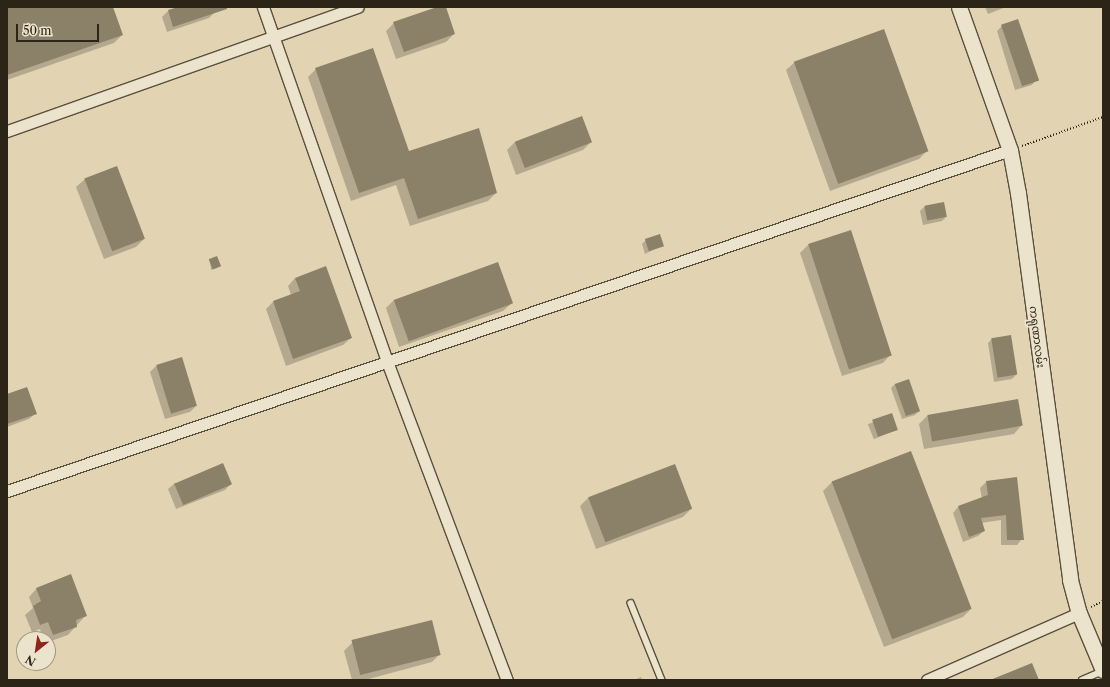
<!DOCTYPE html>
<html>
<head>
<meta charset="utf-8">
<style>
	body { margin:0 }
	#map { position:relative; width:1110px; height:687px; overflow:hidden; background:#e2d4b2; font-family:"Libre Caslon Text","Noto Sans Myanmar",serif }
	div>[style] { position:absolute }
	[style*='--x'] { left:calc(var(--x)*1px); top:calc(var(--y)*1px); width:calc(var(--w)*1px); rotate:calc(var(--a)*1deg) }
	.shadow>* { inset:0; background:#0003; transform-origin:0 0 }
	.building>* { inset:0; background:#8b8068; transform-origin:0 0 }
	.path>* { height:2px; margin-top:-1px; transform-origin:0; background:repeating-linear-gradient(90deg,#2d2418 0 1px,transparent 0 3px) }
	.roads { filter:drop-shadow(1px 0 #5a503e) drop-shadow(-1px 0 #5a503e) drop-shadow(0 1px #5a503e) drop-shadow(0 -1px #5a503e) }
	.lane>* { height:5.5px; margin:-2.75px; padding:0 2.75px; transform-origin:2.75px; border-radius:2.75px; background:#ece3cd }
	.street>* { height:11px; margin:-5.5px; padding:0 5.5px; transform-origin:5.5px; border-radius:5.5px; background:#ece3cd }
	.secondary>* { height:15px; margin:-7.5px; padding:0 7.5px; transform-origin:7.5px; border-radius:7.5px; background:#ece3cd }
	span { translate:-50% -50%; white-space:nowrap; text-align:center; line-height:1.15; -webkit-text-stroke:3.5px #ece3cd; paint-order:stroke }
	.street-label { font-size:11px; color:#2d2418 }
	.frame { position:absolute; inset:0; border:8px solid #2d2418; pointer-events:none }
	.north { position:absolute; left:16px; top:631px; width:40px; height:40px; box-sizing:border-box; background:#ece3cd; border:1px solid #a09785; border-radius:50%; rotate:210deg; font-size:11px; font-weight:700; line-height:16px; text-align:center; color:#2d2418 }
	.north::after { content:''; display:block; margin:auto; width:14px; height:18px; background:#8f2418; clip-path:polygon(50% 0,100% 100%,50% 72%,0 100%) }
	.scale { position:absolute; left:16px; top:24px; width:83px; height:18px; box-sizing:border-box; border:2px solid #2d2418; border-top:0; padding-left:5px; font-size:12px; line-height:14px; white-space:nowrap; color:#2d2418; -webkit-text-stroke:3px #ece3cd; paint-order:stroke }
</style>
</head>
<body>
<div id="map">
	<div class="shadow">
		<div style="clip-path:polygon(7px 7px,112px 7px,122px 35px,114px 43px,7px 80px)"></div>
		<div style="clip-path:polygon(181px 7px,214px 7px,215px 12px,209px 18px,167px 32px,162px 17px,168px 11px)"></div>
		<div style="clip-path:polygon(440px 7px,445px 7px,454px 34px,446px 42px,396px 59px,386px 31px,394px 23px)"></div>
		<div style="clip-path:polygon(985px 7px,1006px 7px,988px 14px)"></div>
		<div style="clip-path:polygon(1002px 26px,1037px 79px,1032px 85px,1015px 90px,997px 31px)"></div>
		<div style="clip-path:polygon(795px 62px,927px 151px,919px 159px,830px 191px,786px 70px)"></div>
		<div style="clip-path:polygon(316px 69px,409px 152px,496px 193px,488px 201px,410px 226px,396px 185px,351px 201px,308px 77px)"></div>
		<div style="clip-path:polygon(515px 142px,591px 142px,583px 150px,516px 175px,507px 150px)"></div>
		<div style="clip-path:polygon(85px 179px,144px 239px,136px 247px,104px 259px,76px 187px)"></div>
		<div style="clip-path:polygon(943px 204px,946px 217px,942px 221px,923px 225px,920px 211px,924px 207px)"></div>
		<div style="clip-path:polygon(850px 232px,891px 354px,883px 363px,842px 376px,800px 253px,808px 245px)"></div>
		<div style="clip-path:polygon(646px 240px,663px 245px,645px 254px,642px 244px)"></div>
		<div style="clip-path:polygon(210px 260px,220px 266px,211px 270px)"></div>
		<div style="clip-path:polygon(295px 278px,351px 338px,343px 345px,286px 366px,266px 309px,273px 302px,291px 295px,288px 286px)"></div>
		<div style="clip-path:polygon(394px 300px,512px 303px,503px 311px,399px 347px,386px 308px)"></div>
		<div style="clip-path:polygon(992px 339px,1016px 375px,1012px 379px,994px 382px,988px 343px)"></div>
		<div style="clip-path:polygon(156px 366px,196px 406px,190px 412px,165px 419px,150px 372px)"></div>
		<div style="clip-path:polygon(895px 384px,919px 411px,915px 415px,902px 419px,891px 388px)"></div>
		<div style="clip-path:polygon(7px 395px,36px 413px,29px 419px,7px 427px)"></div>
		<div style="left:891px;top:415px;width:16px;height:25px;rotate:68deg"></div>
		<div style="clip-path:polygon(927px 416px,1022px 425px,1014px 434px,924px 449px,919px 424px)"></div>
		<div style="clip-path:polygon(675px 465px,691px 509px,683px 517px,596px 549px,580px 506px,588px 498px)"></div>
		<div style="clip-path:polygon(832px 482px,971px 609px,963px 617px,884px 647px,823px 491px)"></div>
		<div style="clip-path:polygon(986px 482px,1022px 539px,1017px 545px,1001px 545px,1001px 520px,981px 523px,984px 531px,978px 536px,963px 542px,953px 513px,958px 507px,982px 499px,980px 488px)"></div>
		<div style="clip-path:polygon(175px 483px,231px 484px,225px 490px,176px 509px,168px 489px)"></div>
		<div style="clip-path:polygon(37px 588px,86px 615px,68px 635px,48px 642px,48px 639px,43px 639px,40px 629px,32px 632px,25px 615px,33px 608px,29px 597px)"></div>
		<div style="clip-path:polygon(352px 643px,440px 654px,432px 662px,365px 680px,352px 680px,344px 651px)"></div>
		<div style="clip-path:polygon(641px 677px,642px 680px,634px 680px)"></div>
	</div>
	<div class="building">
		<div style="clip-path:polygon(7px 7px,113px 7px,123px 35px,7px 75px)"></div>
		<div style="clip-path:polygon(178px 7px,227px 7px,227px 9px,173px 27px,168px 10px)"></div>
		<div style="clip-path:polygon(437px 7px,446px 7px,455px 34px,404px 52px,393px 22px)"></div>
		<div style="left:1018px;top:19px;width:65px;height:18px;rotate:71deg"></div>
		<div style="left:884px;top:29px;width:130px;height:96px;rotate:70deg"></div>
		<div style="clip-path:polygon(373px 48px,409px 151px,479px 128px,497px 193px,418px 219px,404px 178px,359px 193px,315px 68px)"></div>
		<div style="left:582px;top:116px;width:28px;height:72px;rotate:69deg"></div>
		<div style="left:117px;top:166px;width:78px;height:35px;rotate:69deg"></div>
		<div style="left:944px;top:202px;width:15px;height:20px;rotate:79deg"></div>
		<div style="left:851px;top:230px;width:132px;height:45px;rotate:72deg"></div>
		<div style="left:660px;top:234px;width:13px;height:16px;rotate:72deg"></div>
		<div style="left:217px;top:256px;width:11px;height:9px;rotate:68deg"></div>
		<div style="left:498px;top:262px;width:44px;height:111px;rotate:70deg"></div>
		<div style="clip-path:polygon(326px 266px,352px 338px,293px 359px,273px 301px,300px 291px,295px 278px)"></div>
		<div style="left:1011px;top:335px;width:40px;height:20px;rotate:81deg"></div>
		<div style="left:182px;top:357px;width:51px;height:27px;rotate:73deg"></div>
		<div style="left:909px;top:379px;width:34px;height:15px;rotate:71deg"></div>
		<div style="clip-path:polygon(27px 387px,37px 414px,7px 424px,7px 394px)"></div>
		<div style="left:1018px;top:399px;width:27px;height:92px;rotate:80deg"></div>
		<div style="left:892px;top:413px;width:18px;height:21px;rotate:71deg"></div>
		<div style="left:911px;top:451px;width:169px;height:85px;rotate:69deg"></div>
		<div style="left:223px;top:463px;width:23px;height:53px;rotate:67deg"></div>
		<div style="left:675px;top:464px;width:48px;height:93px;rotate:69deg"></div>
		<div style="clip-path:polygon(1017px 477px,1024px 540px,1007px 540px,1006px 515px,981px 518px,985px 531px,969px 537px,958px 506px,988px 495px,986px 481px)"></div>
		<div style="clip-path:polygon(71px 574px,87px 616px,76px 620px,77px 627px,53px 635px,48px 622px,40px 625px,33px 606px,41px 601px,36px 588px)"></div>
		<div style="left:432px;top:620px;width:36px;height:83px;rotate:76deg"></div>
		<div style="clip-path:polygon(1032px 663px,1039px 680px,990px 680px)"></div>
	</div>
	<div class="path">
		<div style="--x:1022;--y:146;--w:86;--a:-19.7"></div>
		<div style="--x:1091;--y:607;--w:13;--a:-27"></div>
	</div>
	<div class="roads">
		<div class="lane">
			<div style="--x:631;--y:603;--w:83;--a:68.1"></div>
			<div style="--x:1082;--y:680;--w:23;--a:-23"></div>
		</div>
		<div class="street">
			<div style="--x:263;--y:7;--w:378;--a:70.7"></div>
			<div style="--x:388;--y:364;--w:338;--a:69.4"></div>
			<div style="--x:7;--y:131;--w:372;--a:-19.5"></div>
			<div style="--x:7;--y:491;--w:1059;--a:-18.78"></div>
			<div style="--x:927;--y:680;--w:166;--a:-23.8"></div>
		</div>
		<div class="secondary">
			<div style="--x:959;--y:7;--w:152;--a:70.4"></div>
			<div style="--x:1010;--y:150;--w:44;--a:79.5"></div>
			<div style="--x:1018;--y:193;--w:390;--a:82.3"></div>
			<div style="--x:1070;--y:580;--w:34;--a:75"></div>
			<div style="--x:1079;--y:613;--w:62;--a:67.2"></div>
		</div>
	</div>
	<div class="street-label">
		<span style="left:1037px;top:337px;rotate:83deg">ကရုဏာလမ်း</span>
	</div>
	<div class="frame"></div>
	<div class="north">N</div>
	<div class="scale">50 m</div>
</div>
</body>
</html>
